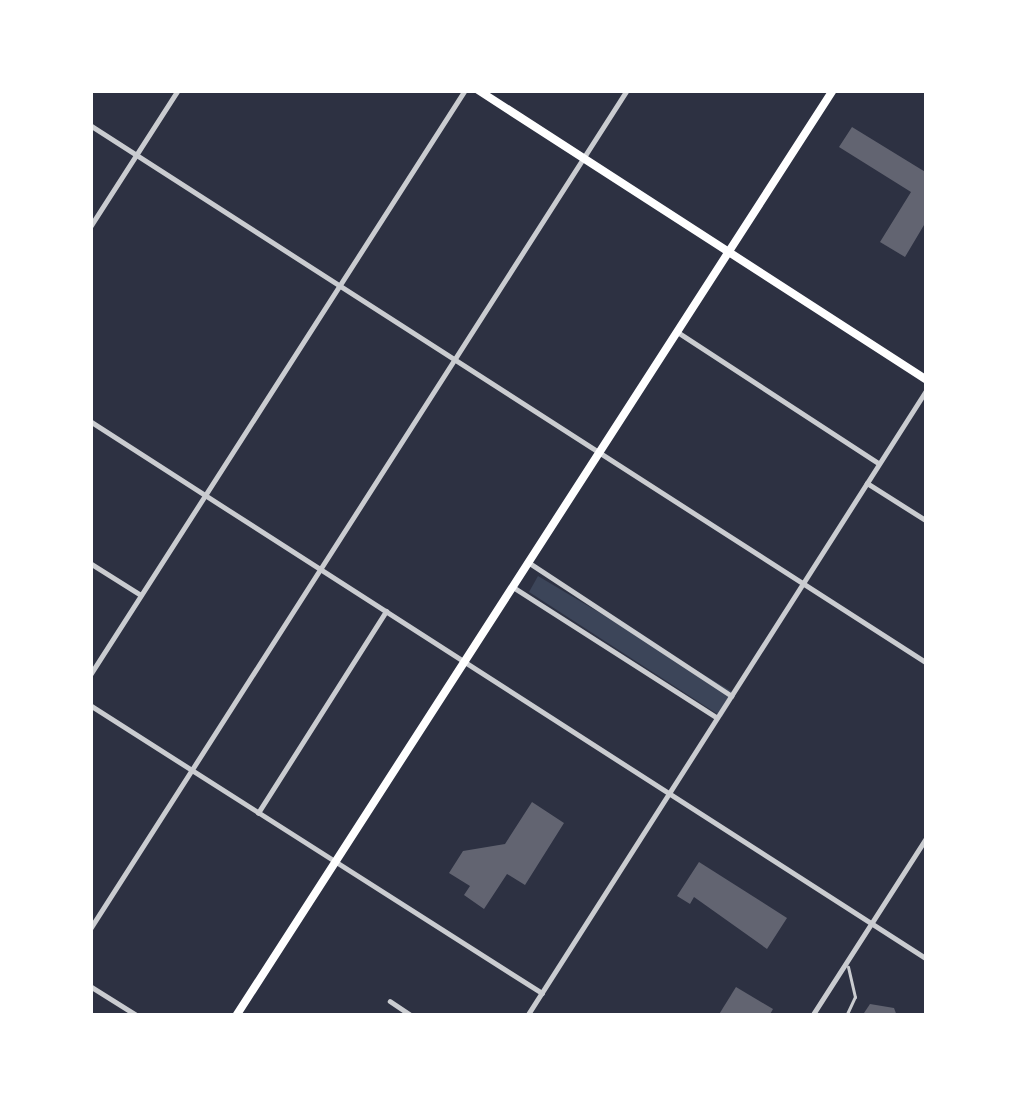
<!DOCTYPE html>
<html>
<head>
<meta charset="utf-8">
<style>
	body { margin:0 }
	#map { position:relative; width:1017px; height:1106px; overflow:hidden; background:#2d3142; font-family:"Roboto Condensed",sans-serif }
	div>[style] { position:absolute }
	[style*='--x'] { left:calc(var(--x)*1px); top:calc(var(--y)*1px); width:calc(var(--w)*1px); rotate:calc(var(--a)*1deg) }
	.green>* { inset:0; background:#3c4559 }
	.building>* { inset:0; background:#626471 }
	.service>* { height:3px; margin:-1.5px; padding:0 1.5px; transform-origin:1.5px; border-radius:1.5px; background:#caccd0 }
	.minor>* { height:4.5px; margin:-2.25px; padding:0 2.25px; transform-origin:2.25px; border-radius:2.25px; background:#caccd0 }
	.primary>* { height:8px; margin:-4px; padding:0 4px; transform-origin:4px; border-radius:4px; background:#fff }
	span { translate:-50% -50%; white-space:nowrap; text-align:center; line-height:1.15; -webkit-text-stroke:12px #fff; paint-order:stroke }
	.frame { position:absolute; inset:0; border:93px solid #fff; pointer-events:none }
</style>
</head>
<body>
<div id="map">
	<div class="green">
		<div style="clip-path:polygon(538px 576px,736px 694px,722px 717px,529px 592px)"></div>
	</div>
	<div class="building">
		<div style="clip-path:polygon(852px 127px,927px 173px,927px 220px,905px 257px,880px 242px,911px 192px,839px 147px)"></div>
		<div style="clip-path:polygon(532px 802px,564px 823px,525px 885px,507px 874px,484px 909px,464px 895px,470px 886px,449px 873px,463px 851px,505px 844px)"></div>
		<div style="clip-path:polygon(699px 862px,787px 918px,767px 949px,694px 897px,690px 904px,677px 896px)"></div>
		<div style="clip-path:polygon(736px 987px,773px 1009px,769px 1016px,718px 1016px)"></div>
		<div style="clip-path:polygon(870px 1004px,894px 1008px,897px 1016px,862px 1016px)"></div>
	</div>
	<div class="service">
		<div style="--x:846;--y:1016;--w:21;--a:-65"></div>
		<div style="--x:855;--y:997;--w:31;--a:-103"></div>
	</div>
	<div class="minor">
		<div style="--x:925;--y:90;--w:2;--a:27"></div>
		<div style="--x:90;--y:125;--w:995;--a:32.73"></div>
		<div style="--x:90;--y:227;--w:163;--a:-57.3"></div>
		<div style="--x:676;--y:331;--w:240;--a:33.1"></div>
		<div style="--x:90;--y:421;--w:995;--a:32.73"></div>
		<div style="--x:867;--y:483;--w:71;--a:32.3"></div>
		<div style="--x:90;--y:563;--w:60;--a:32.1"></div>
		<div style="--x:531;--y:564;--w:240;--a:33.3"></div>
		<div style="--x:513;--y:587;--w:240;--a:32.6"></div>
		<div style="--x:90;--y:675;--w:695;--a:-57.34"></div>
		<div style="--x:90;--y:705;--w:536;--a:32.5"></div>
		<div style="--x:258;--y:813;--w:239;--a:-57.6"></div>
		<div style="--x:90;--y:929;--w:996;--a:-57.38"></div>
		<div style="--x:90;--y:986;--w:57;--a:32"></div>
		<div style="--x:390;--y:1001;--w:27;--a:34"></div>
		<div style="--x:527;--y:1016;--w:744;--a:-57.46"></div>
		<div style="--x:812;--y:1016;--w:213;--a:-57.3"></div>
	</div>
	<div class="primary">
		<div style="--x:478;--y:90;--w:535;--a:32.86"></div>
		<div style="--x:236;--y:1016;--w:1102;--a:-57.19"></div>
	</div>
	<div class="frame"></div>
</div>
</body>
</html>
